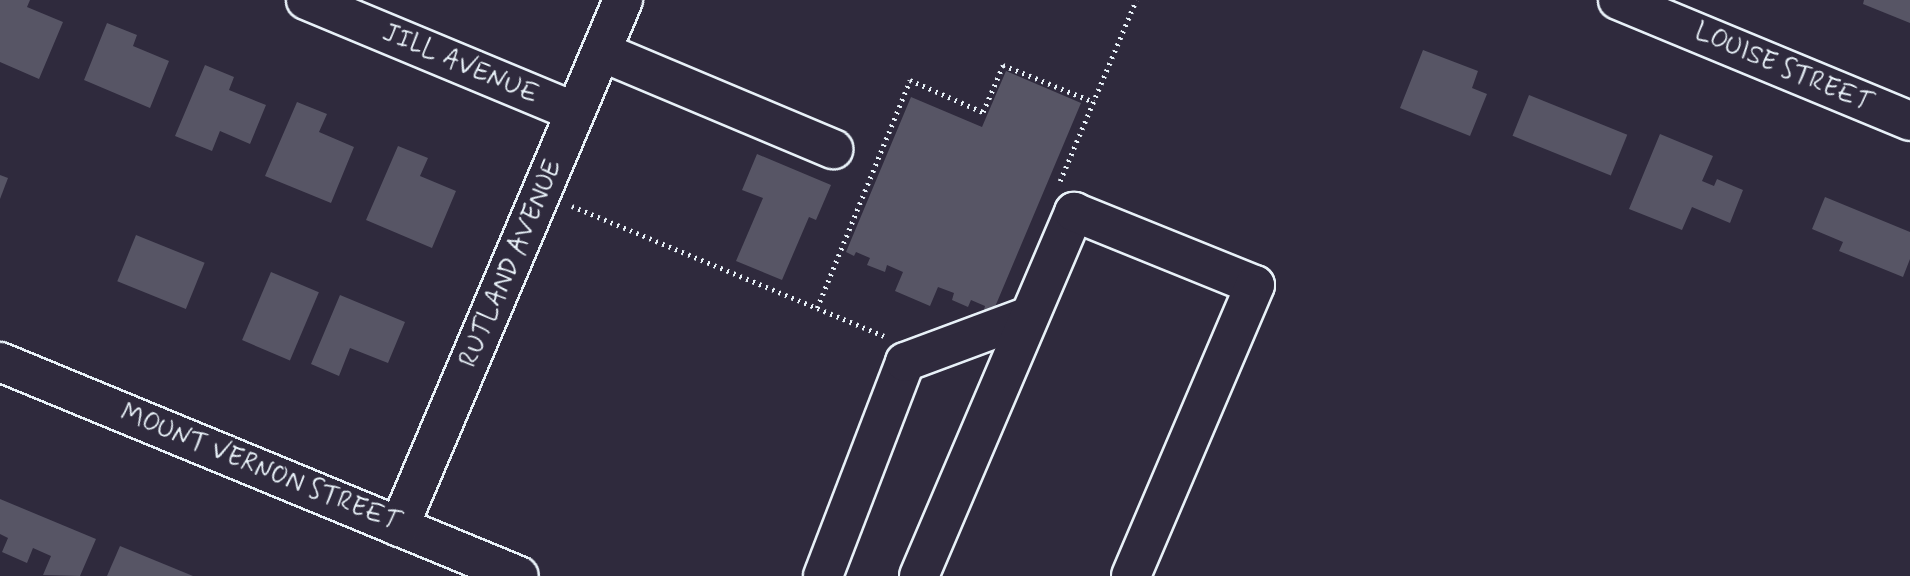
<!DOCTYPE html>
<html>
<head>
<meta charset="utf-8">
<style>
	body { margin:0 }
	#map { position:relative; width:1910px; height:576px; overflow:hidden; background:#2f2a3d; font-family:Mynerve,sans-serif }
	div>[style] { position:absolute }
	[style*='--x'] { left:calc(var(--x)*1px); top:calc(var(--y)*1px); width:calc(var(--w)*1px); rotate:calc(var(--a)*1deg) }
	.building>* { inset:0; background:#575565; transform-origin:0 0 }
	.path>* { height:4.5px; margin-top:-2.25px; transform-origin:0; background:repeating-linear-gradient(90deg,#e8f1f8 0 2px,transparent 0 7px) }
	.roads { filter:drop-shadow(2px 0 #e8f1f8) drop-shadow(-2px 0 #e8f1f8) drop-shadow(0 2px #e8f1f8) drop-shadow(0 -2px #e8f1f8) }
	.minor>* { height:38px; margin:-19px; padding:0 19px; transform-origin:19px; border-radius:19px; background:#2f2a3d }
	span { translate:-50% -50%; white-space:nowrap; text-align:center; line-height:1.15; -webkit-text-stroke:5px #2f2a3d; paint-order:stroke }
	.street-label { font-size:26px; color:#e8f1f8 }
</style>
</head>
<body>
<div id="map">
	<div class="building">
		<div style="clip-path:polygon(0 0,30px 0,27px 7px,63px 22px,39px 79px,0 62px)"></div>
		<div style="clip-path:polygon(1864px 0,1910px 0,1910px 23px,1863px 4px)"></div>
		<div style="clip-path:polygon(107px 23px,137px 35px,133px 46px,169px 61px,150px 108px,84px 80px)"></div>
		<div style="clip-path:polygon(1423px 50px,1478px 71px,1472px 88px,1487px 94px,1470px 136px,1400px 108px)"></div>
		<div style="clip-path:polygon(205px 65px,234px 77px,229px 90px,266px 105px,250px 144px,220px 131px,212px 151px,175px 136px)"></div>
		<div style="clip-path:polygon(1006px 71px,1081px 103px,992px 314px,984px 310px,985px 306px,971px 300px,968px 307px,952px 300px,954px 293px,938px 287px,930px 306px,895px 291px,903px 272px,887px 265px,885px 272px,867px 265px,870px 258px,856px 252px,854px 256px,846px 252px,911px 97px,982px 127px)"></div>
		<div style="left:1529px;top:95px;width:106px;height:44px;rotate:22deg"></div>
		<div style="clip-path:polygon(297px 102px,327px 114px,319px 132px,354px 147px,331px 203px,265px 176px)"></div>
		<div style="clip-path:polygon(1660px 134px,1713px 156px,1702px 181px,1714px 186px,1717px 179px,1743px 190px,1730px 223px,1692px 207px,1682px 230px,1629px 209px)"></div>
		<div style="clip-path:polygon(398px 146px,428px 158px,420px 176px,456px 191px,432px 248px,366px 220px)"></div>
		<div style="clip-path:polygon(757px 154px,831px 185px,816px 220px,809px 217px,782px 280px,736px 261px,763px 198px,742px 190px)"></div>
		<div style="clip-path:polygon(0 175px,8px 178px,0 199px)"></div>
		<div style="clip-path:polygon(1825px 197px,1910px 232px,1910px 259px,1903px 277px,1839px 251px,1843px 242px,1812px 229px)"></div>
		<div style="left:136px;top:235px;width:74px;height:50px;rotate:22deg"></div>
		<div style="left:271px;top:272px;width:52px;height:74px;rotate:23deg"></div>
		<div style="clip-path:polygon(340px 295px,405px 322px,388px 363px,350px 348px,339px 376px,311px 364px)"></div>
		<div style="clip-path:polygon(0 499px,96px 539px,80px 576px,43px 575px,51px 556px,33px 548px,27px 563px,2px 552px,8px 538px,0 534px)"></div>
		<div style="clip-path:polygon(120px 546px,193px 576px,107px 576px)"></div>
	</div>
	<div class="path">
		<div style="--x:1060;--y:181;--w:196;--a:-67.2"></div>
		<div style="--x:572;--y:206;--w:338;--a:22.6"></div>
		<div style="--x:817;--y:308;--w:246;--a:-67.8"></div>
		<div style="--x:910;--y:80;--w:80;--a:23.7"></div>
		<div style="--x:983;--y:112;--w:51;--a:-66.9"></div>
		<div style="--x:1003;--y:65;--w:98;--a:22.1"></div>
	</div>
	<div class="roads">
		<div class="minor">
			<div style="--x:306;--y:0;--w:291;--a:22.6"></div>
			<div style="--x:1618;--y:0;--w:316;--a:22.5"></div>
			<div style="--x:602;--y:52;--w:251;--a:22.8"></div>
			<div style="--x:0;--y:362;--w:561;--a:22.41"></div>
			<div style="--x:399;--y:527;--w:573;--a:-66.97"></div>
			<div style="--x:823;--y:576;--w:229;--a:-69"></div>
			<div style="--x:905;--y:362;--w:132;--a:-20.4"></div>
			<div style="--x:919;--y:576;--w:396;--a:-66.9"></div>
			<div style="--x:1074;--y:212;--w:195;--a:22"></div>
			<div style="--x:1255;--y:285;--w:316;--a:113.1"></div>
		</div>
	</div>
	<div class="street-label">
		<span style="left:460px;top:65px;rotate:23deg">JILL AVENUE</span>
		<span style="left:1783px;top:69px;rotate:23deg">LOUISE STREET</span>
		<span style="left:512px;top:264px;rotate:-67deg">RUTLAND AVENUE</span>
		<span style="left:260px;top:469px;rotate:22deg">MOUNT VERNON STREET</span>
	</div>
</div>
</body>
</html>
